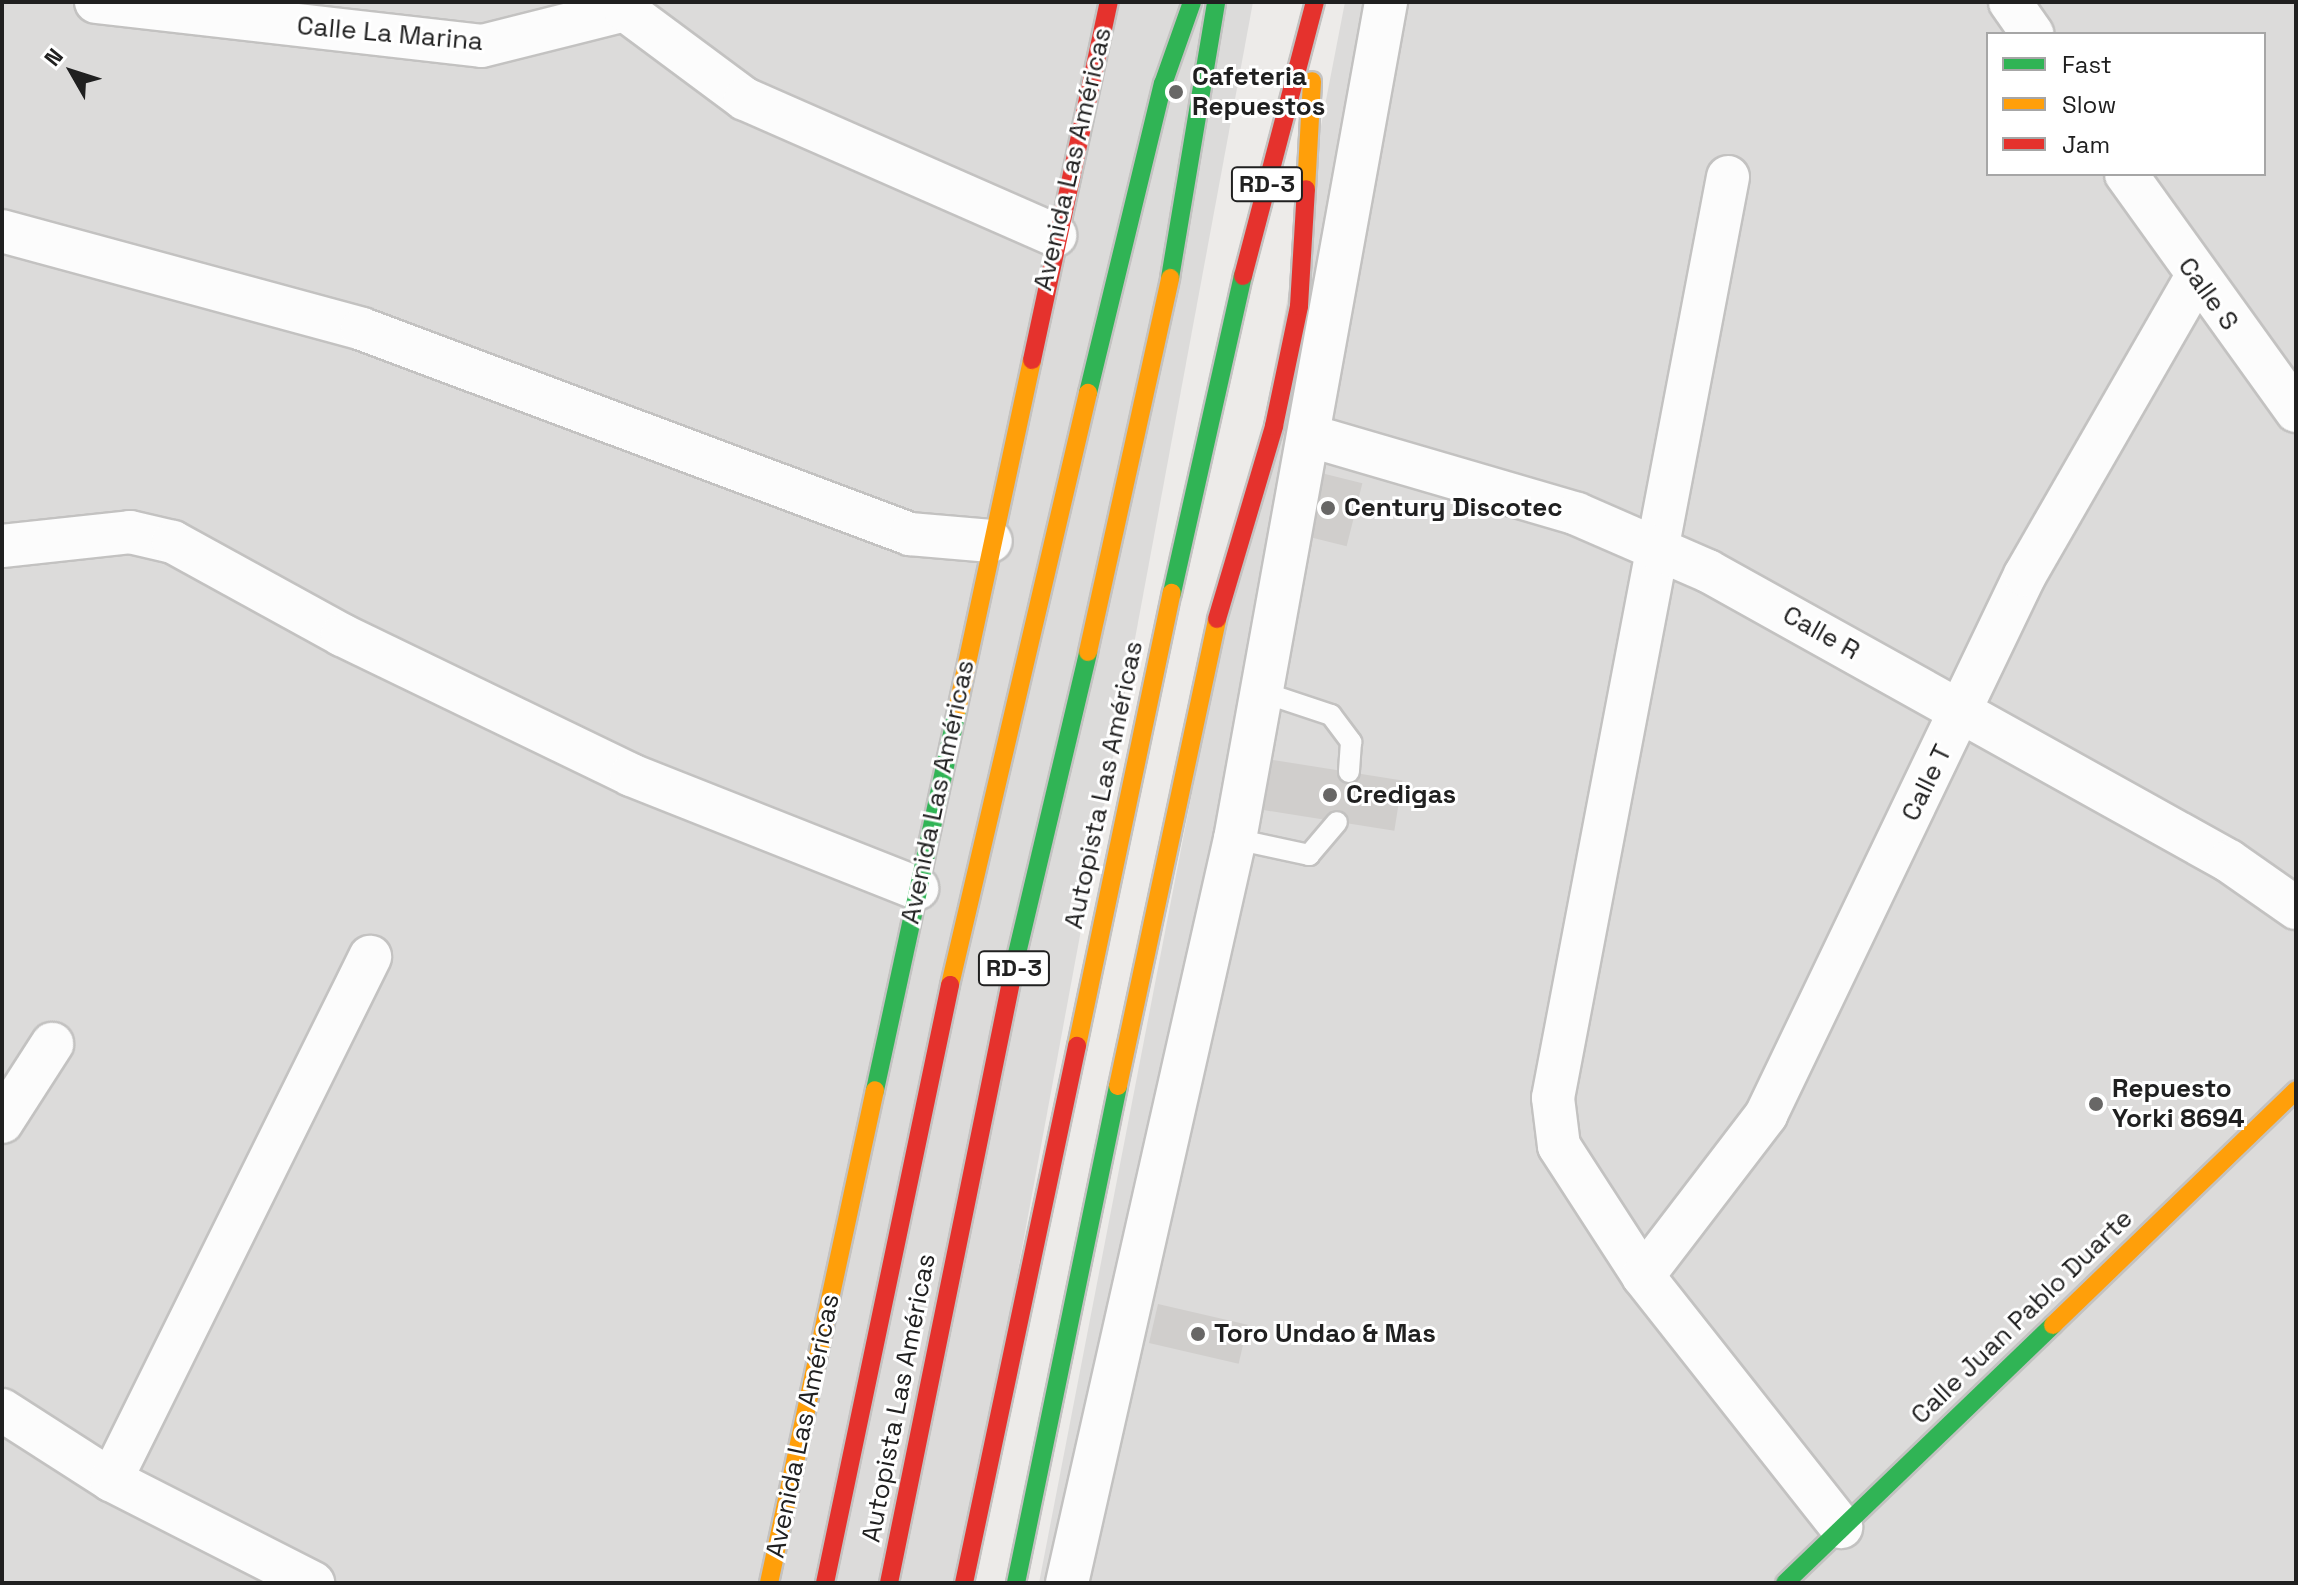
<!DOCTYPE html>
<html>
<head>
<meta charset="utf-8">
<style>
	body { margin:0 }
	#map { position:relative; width:2298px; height:1585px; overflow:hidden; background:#edebe9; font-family:"Space Grotesk",sans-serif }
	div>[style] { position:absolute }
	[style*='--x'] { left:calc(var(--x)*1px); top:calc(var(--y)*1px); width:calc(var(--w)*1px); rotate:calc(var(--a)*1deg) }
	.residential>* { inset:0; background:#dcdbda }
	.building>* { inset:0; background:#d0cecc; transform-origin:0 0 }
	.roads { filter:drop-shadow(2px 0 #c3c2c1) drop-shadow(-2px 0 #c3c2c1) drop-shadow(0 2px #c3c2c1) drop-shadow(0 -2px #c3c2c1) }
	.lane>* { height:20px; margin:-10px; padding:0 10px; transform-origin:10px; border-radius:10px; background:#fcfcfc }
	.street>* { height:42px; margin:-21px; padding:0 21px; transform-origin:21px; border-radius:21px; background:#fcfcfc }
	.fast>* { height:18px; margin:-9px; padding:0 9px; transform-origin:9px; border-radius:9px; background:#30b455 }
	.slow>* { height:18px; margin:-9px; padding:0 9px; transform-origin:9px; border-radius:9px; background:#ff9f0a }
	.jam>* { height:18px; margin:-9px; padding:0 9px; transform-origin:9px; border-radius:9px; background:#e5322d }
	.dots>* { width:22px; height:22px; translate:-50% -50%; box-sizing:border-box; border:4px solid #fff; border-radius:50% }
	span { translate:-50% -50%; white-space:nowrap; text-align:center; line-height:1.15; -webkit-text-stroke:6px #fff; paint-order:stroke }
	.shield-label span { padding:2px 6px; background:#fff; border:2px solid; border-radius:6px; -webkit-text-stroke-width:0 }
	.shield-label { font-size:24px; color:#202020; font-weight:700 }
	.street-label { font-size:26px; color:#202020 }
	.poi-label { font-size:26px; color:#202020; font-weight:700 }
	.left { translate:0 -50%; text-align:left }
	.frame { position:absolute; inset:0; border:4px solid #202020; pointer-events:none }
	.legend { position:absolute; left:1986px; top:32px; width:280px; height:144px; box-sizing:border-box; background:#fff; border:2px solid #a6a6a6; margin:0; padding:10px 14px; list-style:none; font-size:24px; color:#202020 }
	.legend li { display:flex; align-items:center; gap:16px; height:40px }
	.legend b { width:40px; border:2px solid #a6a6a6 }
	.north { position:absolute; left:32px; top:32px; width:80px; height:80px; -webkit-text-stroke:6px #fff; paint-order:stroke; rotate:309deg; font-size:22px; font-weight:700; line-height:32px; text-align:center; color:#202020 }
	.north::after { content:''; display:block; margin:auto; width:28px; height:36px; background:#202020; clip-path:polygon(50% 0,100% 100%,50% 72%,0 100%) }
</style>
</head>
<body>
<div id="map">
	<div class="residential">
		<div style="clip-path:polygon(2px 2px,1253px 2px,960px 1583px,2px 1583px)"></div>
		<div style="clip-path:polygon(evenodd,1345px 2px,2296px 2px,2296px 1583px,1039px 1583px,1345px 2px,1988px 34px,2264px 34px,2264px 174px,1988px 174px,1988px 34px)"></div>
	</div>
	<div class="building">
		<div style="left:1309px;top:470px;width:55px;height:65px;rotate:14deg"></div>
		<div style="left:1267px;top:759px;width:137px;height:51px;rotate:9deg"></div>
		<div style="left:1158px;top:1304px;width:92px;height:40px;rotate:13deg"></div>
	</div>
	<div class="roads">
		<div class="lane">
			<div style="--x:1259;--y:691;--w:76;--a:18.4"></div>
			<div style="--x:1331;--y:715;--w:34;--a:53"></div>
			<div style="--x:1351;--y:742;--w:30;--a:94"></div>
			<div style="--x:1235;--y:839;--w:76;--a:12.2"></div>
			<div style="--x:1309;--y:855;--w:43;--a:-49.7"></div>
		</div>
		<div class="street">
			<div style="--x:96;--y:2;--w:388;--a:6.5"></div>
			<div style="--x:482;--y:46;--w:147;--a:-14.1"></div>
			<div style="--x:625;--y:10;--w:149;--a:36.6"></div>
			<div style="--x:745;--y:99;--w:339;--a:23.7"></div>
			<div style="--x:2010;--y:2;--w:39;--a:55"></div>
			<div style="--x:2126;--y:174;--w:292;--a:54.3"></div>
			<div style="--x:1728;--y:177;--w:937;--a:100.76"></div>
			<div style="--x:1553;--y:1098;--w:48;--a:82.9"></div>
			<div style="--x:1559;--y:1146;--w:155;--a:57.1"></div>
			<div style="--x:1643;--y:1276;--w:320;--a:51.7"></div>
			<div style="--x:2;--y:231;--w:373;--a:15.2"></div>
			<div style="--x:362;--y:329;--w:585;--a:20.51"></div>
			<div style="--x:910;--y:534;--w:81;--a:4.9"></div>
			<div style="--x:1311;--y:436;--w:277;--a:16.3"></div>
			<div style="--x:1577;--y:514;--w:143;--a:23.5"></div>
			<div style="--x:1708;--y:571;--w:596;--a:29.1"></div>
			<div style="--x:2229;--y:861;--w:82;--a:35"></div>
			<div style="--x:2;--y:546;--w:129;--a:-6.2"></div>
			<div style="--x:130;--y:532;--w:44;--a:13.1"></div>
			<div style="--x:173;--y:542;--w:193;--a:28.8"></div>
			<div style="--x:342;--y:635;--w:321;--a:25.8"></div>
			<div style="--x:631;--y:775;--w:308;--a:21.6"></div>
			<div style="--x:2;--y:1122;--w:93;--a:-57.3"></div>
			<div style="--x:1643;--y:1276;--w:203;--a:-52.6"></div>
			<div style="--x:1766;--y:1115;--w:599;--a:-64.38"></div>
			<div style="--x:2025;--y:575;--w:343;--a:-60.1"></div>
			<div style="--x:2;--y:1410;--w:130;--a:32.7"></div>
			<div style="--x:111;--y:1480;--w:227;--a:27"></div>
			<div style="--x:111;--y:1480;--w:584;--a:-63.65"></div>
			<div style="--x:1067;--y:1583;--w:763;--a:-77.28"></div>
			<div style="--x:1235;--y:839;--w:851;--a:-79.77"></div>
		</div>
		<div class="fast">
			<div style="--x:1170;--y:278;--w:280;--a:-80.5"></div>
			<div style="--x:1088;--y:393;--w:318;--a:-76.4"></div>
			<div style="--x:1163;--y:84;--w:87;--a:-70.5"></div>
			<div style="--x:1172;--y:593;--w:325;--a:-77.4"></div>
			<div style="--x:1015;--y:962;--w:318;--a:-76.7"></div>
			<div style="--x:875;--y:1090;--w:389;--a:-77.8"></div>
			<div style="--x:1016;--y:1583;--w:507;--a:-78.4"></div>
			<div style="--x:1785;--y:1583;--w:372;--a:-43.9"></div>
		</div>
		<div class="slow">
			<div style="--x:1306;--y:189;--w:108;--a:-86.8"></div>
			<div style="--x:1088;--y:652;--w:383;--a:-77.6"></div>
			<div style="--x:957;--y:710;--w:358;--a:-77.9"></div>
			<div style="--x:950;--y:985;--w:608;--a:-76.88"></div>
			<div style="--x:1077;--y:1046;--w:463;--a:-78.2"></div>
			<div style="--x:1118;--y:1086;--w:477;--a:-78"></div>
			<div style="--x:2053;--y:1325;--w:338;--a:-44"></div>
			<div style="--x:769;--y:1583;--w:504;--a:-77.87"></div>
		</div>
		<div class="jam">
			<div style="--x:1243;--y:276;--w:283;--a:-75.3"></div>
			<div style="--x:1032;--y:360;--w:366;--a:-77.9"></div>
			<div style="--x:1217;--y:619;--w:201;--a:-73.5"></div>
			<div style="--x:1274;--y:426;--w:123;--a:-78.2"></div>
			<div style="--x:1299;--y:306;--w:117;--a:-86.6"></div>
			<div style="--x:825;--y:1583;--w:611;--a:-78.19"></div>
			<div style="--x:889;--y:1583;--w:634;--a:-78.53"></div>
			<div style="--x:964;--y:1583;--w:549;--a:-78.12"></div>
		</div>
	</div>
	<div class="dots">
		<div style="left:1176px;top:92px;background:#686766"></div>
		<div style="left:1328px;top:508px;background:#686766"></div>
		<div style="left:1330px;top:795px;background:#686766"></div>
		<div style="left:2096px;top:1104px;background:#686766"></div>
		<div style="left:1198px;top:1334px;background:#686766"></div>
	</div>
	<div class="shield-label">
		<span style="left:1267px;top:184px">RD-3</span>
		<span style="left:1014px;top:968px">RD-3</span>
	</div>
	<div class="street-label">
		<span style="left:390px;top:34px;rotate:5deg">Calle La Marina</span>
		<span style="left:1073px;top:159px;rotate:-77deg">Avenida Las Américas</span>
		<span style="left:2208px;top:294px;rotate:54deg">Calle S</span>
		<span style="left:1821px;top:633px;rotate:29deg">Calle R</span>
		<span style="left:1927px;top:783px;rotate:-64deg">Calle T</span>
		<span style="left:1104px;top:785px;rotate:-78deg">Autopista Las Américas</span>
		<span style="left:938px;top:792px;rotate:-78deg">Avenida Las Américas</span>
		<span style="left:2022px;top:1317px;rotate:-44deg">Calle Juan Pablo Duarte</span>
		<span style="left:899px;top:1398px;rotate:-79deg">Autopista Las Américas</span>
		<span style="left:803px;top:1426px;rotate:-78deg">Avenida Las Américas</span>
	</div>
	<div class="poi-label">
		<span class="left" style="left:1192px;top:92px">Cafeteria<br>Repuestos</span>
		<span class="left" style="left:1344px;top:508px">Century Discotec</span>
		<span class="left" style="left:1346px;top:795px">Credigas</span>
		<span class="left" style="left:2112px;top:1104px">Repuesto<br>Yorki 8694</span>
		<span class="left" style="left:1214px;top:1334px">Toro Undao &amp; Mas</span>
	</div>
	<div class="frame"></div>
	<ul class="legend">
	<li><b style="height:10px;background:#30b455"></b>Fast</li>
	<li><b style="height:10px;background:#ff9f0a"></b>Slow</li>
	<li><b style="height:10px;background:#e5322d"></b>Jam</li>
	</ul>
	<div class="north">N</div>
</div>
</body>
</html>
